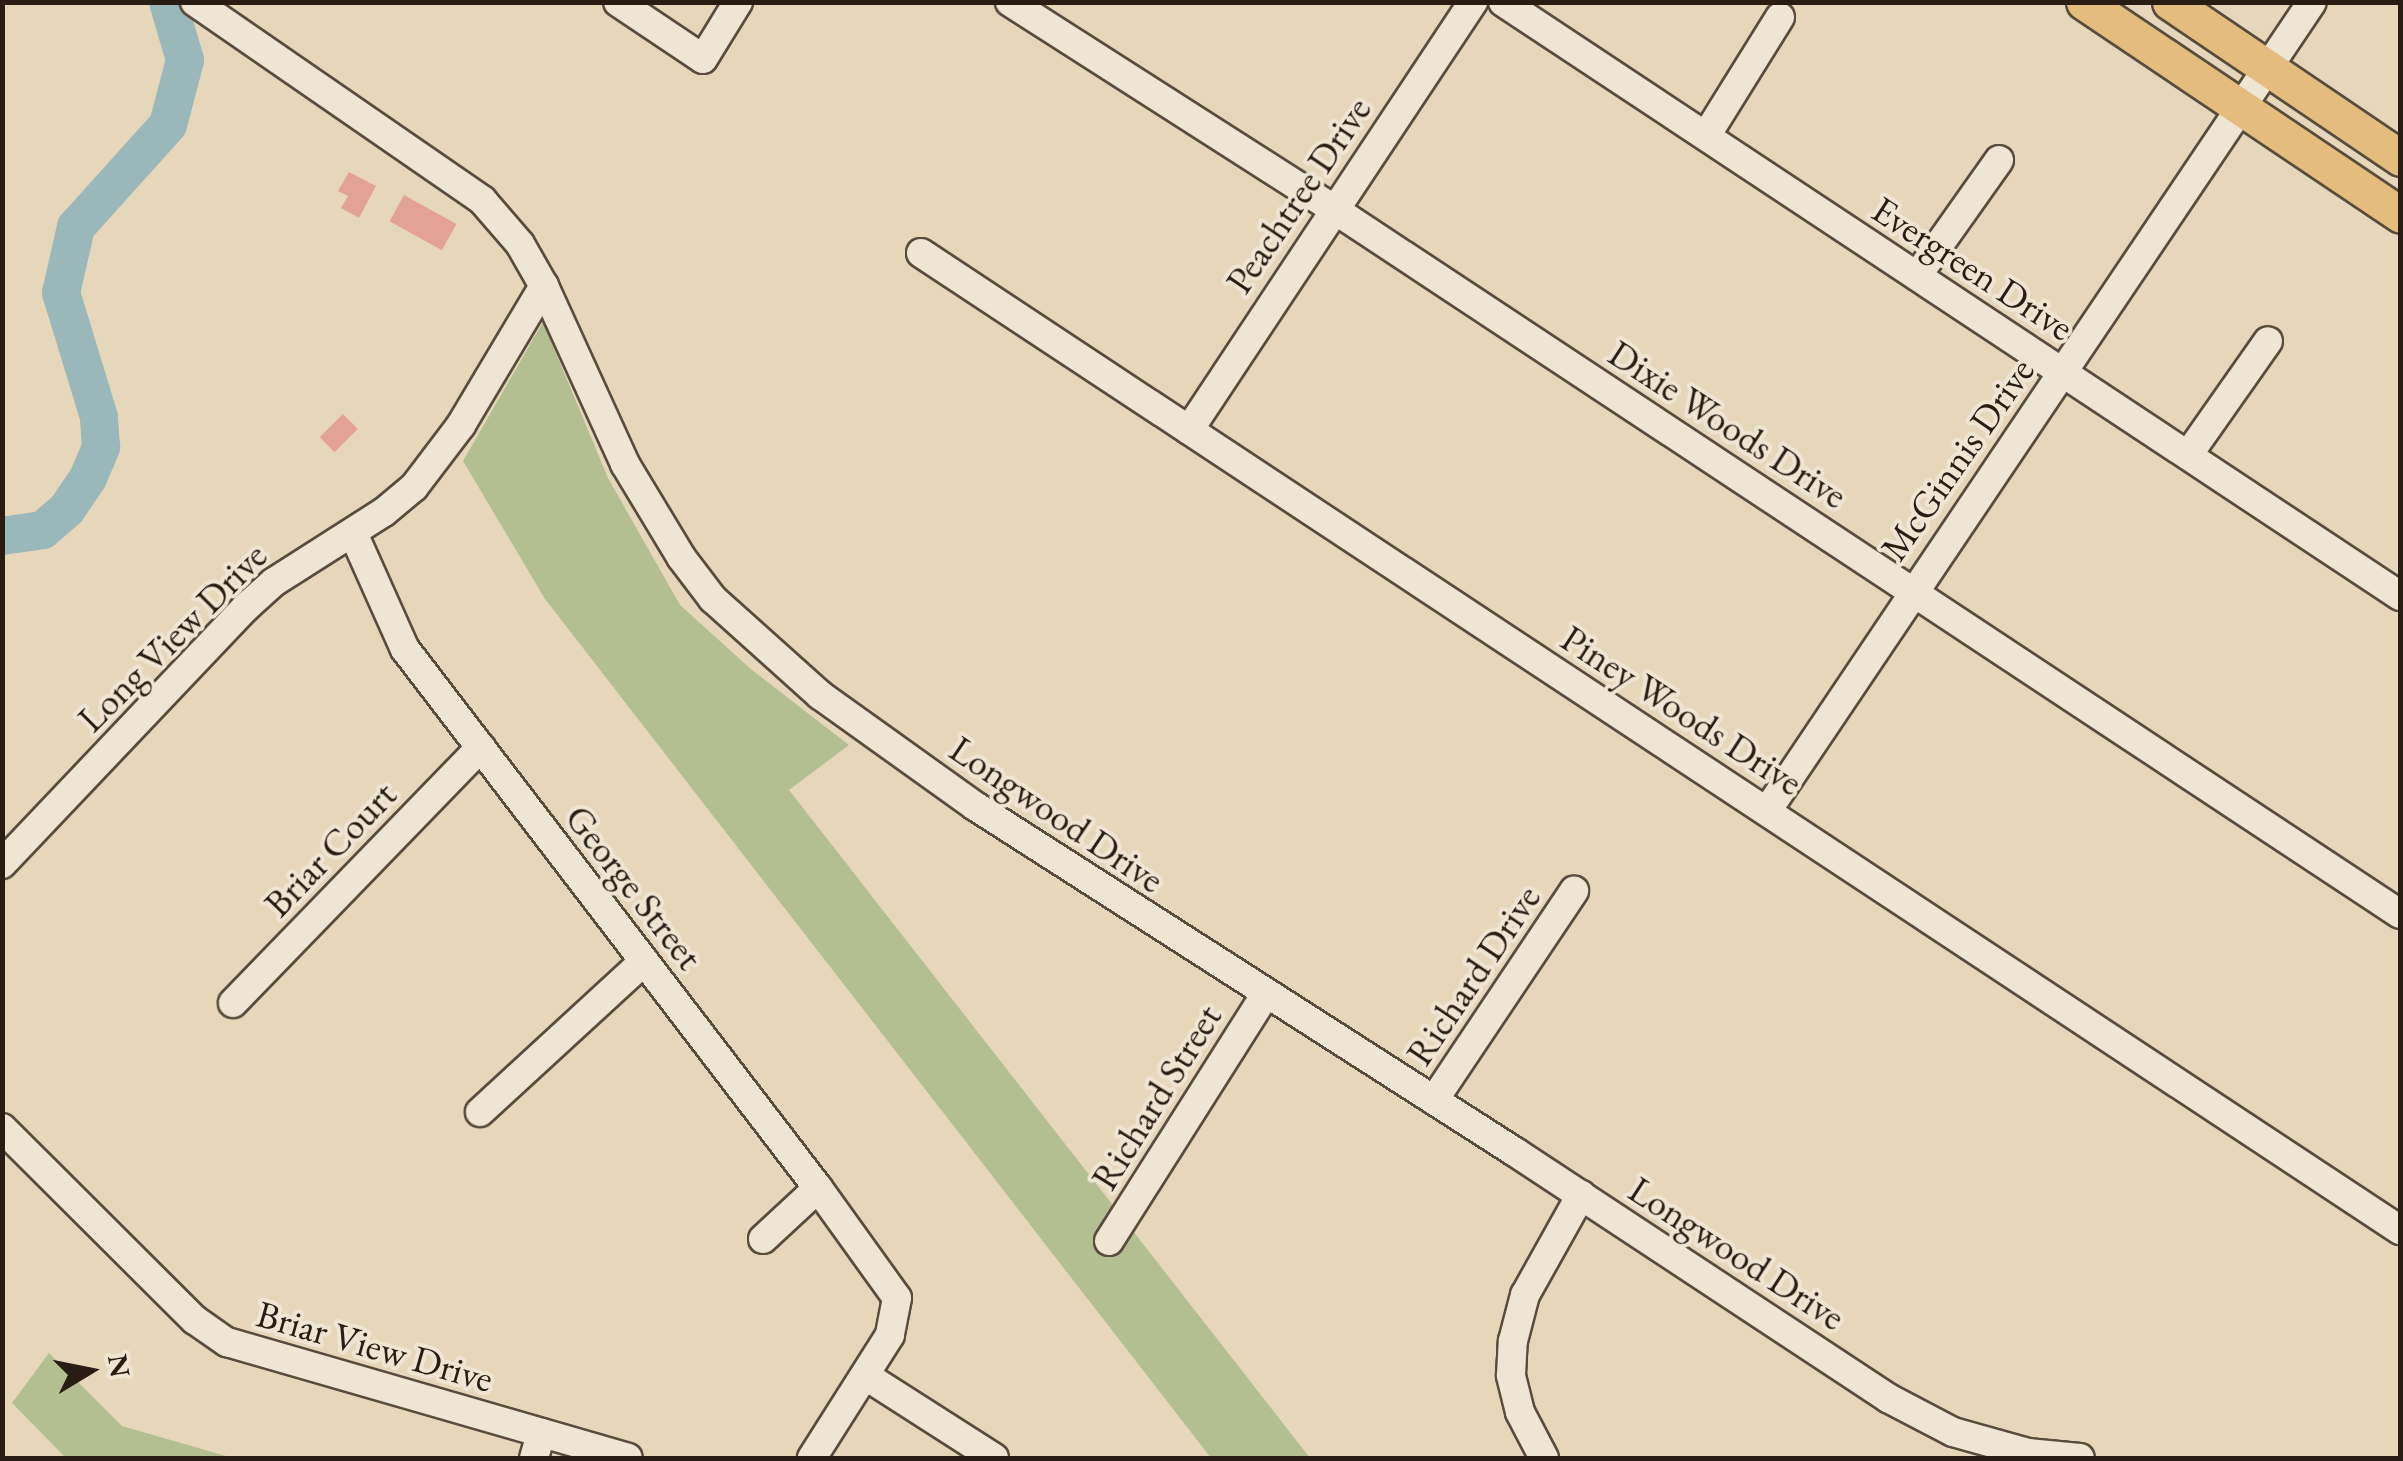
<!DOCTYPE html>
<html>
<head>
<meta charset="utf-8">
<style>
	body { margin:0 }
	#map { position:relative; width:2403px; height:1461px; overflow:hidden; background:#e6d7bb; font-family:"EB Garamond",serif }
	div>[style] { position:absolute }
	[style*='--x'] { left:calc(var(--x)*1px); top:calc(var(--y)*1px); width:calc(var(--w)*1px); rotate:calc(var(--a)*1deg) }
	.green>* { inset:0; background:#b3be91 }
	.river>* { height:38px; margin:-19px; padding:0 19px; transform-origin:19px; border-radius:19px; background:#9ab7ba }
	.building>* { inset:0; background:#e4a295; transform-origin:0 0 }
	.roads { filter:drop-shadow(2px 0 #584c3d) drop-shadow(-2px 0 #584c3d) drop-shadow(0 2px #584c3d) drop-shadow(0 -2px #584c3d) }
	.minor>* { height:28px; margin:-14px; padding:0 14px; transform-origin:14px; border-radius:14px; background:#efe5d3 }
	.major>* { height:35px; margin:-17.5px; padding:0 17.5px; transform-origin:17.5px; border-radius:17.5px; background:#e3bc7e }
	span { translate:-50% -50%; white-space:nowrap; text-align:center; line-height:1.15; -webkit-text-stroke:8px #efe5d3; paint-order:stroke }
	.street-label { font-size:38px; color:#291d13 }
	.frame { position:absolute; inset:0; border:5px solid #291d13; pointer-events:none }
	.north { position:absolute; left:40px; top:1321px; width:100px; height:100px; -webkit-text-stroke:8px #efe5d3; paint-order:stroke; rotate:80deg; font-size:28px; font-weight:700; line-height:40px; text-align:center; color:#291d13 }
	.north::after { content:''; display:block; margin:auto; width:35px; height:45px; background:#291d13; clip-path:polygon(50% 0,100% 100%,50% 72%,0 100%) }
</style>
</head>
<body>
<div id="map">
	<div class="green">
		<div style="clip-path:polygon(543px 322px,608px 478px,680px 605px,752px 670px,849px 745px,789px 790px,1310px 1458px,1211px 1458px,545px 599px,463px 461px)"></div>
		<div style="clip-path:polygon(49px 1353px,122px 1426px,233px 1458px,66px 1458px,12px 1403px)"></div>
	</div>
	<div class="river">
		<div style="--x:2;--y:536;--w:41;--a:-8.3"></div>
		<div style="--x:43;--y:530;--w:32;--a:-41"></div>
		<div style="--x:67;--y:509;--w:37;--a:-56"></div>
		<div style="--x:88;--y:478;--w:34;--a:-67"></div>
		<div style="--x:101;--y:447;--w:30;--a:-94"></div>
		<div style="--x:99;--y:417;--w:130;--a:-107"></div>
		<div style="--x:61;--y:293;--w:68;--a:-77.2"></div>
		<div style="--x:76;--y:227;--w:137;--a:-48"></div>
		<div style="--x:168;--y:125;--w:67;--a:-75.3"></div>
		<div style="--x:185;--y:60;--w:60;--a:-106.3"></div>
	</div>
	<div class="building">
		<div style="clip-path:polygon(349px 172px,376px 186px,359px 218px,341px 208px,348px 196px,338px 191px)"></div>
		<div style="left:404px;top:195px;width:60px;height:30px;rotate:29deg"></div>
		<div style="left:343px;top:414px;width:21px;height:33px;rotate:45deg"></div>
	</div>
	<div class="roads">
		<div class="minor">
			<div style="--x:195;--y:2;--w:349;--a:34.6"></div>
			<div style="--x:482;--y:200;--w:58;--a:49.2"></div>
			<div style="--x:520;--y:244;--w:48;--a:60.3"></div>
			<div style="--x:544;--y:286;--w:196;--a:65.5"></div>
			<div style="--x:625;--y:464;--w:109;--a:58.9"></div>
			<div style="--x:681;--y:557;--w:53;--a:52.7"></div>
			<div style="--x:713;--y:599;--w:144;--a:41.9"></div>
			<div style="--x:820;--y:695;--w:191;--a:35.6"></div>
			<div style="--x:975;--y:806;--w:641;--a:32.65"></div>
			<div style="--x:1515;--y:1152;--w:447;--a:33.4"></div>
			<div style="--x:1888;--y:1398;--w:73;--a:27.6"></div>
			<div style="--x:1953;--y:1432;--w:78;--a:15.6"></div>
			<div style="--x:2028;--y:1453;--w:52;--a:5.5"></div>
			<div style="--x:618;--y:2;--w:102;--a:33.8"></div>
			<div style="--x:703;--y:59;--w:67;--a:-58.4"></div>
			<div style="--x:1010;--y:2;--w:382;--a:32.6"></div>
			<div style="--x:1332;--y:208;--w:1280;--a:33.47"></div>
			<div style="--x:1503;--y:2;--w:1076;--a:33.51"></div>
			<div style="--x:1706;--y:136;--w:140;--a:-58.1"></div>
			<div style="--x:921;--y:253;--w:1773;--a:33.45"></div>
			<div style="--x:1917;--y:276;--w:142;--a:-54.7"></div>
			<div style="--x:1189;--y:430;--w:514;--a:-56.43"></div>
			<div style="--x:2188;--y:455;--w:139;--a:-54.9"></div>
			<div style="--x:353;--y:533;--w:127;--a:65.9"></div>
			<div style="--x:405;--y:649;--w:679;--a:52.54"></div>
			<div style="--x:818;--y:1188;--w:135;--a:54.3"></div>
			<div style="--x:897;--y:1298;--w:38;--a:101"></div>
			<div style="--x:890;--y:1335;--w:146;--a:122.4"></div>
			<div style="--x:1767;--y:811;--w:975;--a:-56.03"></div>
			<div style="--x:2;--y:864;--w:353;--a:-46.5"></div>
			<div style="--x:245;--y:608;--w:39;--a:-42"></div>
			<div style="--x:274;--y:582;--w:130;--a:-32.5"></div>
			<div style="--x:384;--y:512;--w:39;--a:-40"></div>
			<div style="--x:414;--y:487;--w:78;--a:-52.8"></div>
			<div style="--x:461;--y:425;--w:162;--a:-59.2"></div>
			<div style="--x:233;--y:1003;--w:356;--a:-45.9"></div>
			<div style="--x:1434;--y:1100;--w:252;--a:-56.2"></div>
			<div style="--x:480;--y:1112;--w:223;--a:-42.6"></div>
			<div style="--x:2;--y:1128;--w:272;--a:44.9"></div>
			<div style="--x:195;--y:1320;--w:39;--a:35"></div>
			<div style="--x:227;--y:1342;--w:417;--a:16.1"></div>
			<div style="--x:763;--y:1239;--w:75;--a:-42.8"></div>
			<div style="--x:1109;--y:1241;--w:293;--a:-57.6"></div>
			<div style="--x:866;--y:1376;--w:152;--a:32.6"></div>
			<div style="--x:534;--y:1458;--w:26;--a:-74"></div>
			<div style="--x:1544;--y:1458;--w:52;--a:-117.6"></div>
			<div style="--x:1520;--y:1412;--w:38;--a:-104"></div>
			<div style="--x:1511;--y:1375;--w:34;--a:-87"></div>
			<div style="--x:1513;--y:1341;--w:48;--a:-75.4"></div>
			<div style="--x:1525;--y:1295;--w:115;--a:-60.8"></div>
		</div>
		<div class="major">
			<div style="--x:2084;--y:2;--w:381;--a:33.9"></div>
			<div style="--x:2170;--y:2;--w:278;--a:34.1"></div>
		</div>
	</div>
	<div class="street-label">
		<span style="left:1298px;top:195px;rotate:-56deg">Peachtree Drive</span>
		<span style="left:1973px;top:268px;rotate:33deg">Evergreen Drive</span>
		<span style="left:1728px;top:424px;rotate:33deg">Dixie Woods Drive</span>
		<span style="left:1957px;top:459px;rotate:-55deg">McGinnis Drive</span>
		<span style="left:172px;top:637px;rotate:-45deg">Long View Drive</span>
		<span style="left:1682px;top:710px;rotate:33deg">Piney Woods Drive</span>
		<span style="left:1057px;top:814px;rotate:34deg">Longwood Drive</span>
		<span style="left:330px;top:849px;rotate:-46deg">Briar Court</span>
		<span style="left:634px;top:887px;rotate:52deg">George Street</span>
		<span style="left:1473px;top:975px;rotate:-56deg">Richard Drive</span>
		<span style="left:1156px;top:1097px;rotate:-58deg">Richard Street</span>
		<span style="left:1737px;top:1253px;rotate:33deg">Longwood Drive</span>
		<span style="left:375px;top:1346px;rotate:16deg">Briar View Drive</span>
	</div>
	<div class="frame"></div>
	<div class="north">N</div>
</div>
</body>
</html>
